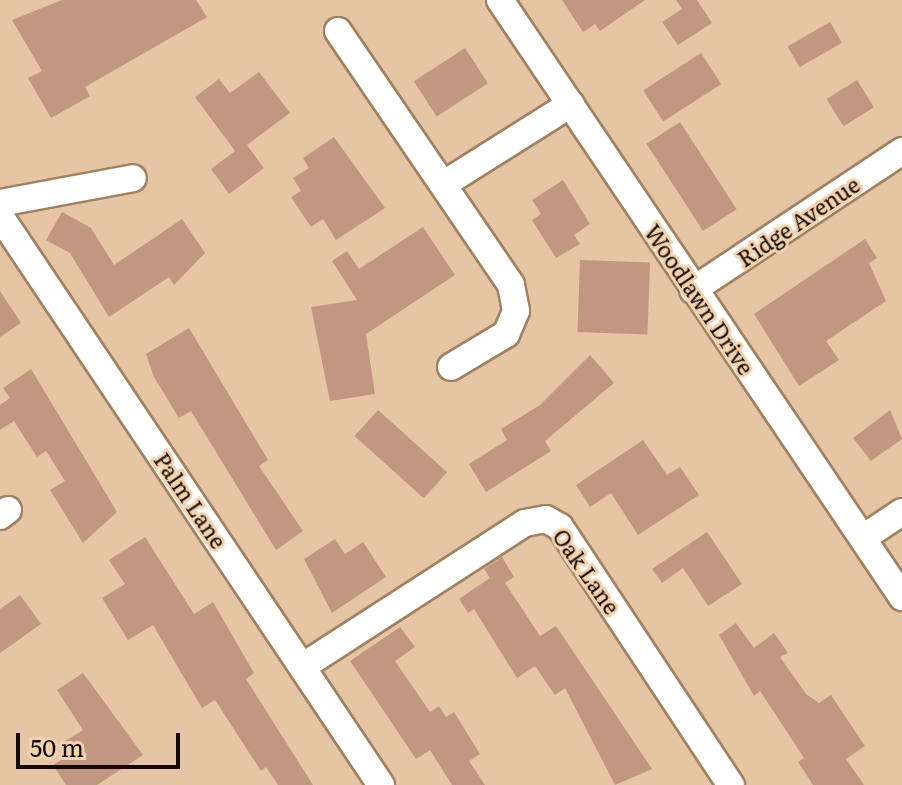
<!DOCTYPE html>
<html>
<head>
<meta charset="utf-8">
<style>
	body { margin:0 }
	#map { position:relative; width:902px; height:785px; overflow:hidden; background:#e5c5a3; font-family:Literata,serif }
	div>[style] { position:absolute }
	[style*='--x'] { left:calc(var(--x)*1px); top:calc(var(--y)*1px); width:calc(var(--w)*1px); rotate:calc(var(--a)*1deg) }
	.building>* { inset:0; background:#c19782; transform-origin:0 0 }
	.roads { filter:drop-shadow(2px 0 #a08262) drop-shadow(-2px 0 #a08262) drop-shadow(0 2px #a08262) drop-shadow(0 -2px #a08262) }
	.minor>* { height:26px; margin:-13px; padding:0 13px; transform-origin:13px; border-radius:13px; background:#fff }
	span { translate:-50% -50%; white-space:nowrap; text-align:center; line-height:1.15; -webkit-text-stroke:6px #f3d2b0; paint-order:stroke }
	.street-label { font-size:22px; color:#150a01 }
	.scale { position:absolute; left:16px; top:733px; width:164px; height:36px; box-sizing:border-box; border:4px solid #150a01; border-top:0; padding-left:10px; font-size:24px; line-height:28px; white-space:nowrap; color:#150a01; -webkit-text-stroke:6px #f3d2b0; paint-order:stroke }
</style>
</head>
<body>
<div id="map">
	<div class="building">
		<div style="clip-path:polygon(62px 0,196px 0,207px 17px,85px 87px,90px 96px,51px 118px,28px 78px,42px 71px,12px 20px)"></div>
		<div style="clip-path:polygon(562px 0,645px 0,600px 31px,595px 24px,583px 32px)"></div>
		<div style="clip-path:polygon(676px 0,697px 0,712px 23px,678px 45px,662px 22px,682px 9px)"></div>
		<div style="left:830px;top:22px;width:24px;height:49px;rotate:60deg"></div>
		<div style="left:465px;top:48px;width:42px;height:61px;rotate:57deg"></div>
		<div style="left:701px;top:53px;width:37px;height:69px;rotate:57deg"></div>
		<div style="clip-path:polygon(259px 72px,290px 113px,247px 145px,264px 168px,229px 194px,211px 169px,235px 151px,195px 97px,219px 79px,230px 93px)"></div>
		<div style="left:857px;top:80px;width:32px;height:36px;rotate:58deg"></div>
		<div style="left:680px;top:122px;width:104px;height:40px;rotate:57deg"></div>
		<div style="clip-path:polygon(334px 137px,385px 208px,336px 240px,323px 219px,311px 227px,291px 197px,301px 191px,293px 178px,309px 168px,303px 158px)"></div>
		<div style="clip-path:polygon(563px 180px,590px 224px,574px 235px,580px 244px,556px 258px,532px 220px,541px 214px,532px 200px)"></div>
		<div style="clip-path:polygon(62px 212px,91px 228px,114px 265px,182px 219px,205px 253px,174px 285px,169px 277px,109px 317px,70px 253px,46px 240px)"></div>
		<div style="clip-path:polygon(423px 227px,455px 275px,366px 334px,375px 394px,330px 401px,311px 307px,357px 300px,332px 261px,347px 251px,359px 269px)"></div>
		<div style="clip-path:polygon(865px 239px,877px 258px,869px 263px,886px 301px,826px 341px,839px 360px,799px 386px,754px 314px)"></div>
		<div style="left:580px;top:260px;width:70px;height:72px;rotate:2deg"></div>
		<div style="clip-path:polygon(0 291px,21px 323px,0 337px)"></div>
		<div style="clip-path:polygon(189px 328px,268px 460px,259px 466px,303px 531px,276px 550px,191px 411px,179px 418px,154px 377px,146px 354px)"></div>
		<div style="clip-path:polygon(590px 355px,614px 383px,545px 441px,551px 451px,486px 492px,469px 464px,507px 440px,501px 429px,540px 405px)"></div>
		<div style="clip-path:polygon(31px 369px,117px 512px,83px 543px,50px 490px,65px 481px,46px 451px,37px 457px,14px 421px,0 430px,0 405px,10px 398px,3px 388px)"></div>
		<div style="left:378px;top:410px;width:93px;height:35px;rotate:42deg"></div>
		<div style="clip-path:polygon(890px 410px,902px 439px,871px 461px,853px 438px)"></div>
		<div style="clip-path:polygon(643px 440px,667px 475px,680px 467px,699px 495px,638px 535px,611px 493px,590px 507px,576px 485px)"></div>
		<div style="clip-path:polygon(707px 532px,742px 584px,708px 606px,683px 568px,662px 583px,652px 569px)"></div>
		<div style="clip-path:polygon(145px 537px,194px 614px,213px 602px,254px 673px,246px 679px,313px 785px,278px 785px,266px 767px,261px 771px,215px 700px,202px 708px,153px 625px,128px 640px,102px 598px,125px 584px,109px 560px)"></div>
		<div style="clip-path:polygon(335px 539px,345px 554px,363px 542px,386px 577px,332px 613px,304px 559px)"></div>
		<div style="clip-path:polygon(502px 557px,514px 577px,505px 583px,540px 636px,556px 626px,652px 769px,615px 785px,565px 688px,555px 695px,535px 666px,517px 678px,474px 609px,468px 613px,459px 599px,490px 578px,484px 569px)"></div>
		<div style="clip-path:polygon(20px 595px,41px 624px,0 653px,0 609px)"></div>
		<div style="clip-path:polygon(736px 623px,754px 648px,774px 633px,788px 653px,780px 657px,806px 694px,819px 703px,831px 695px,865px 746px,846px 759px,864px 785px,813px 785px,798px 762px,804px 758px,760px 691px,754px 696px,719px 635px)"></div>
		<div style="clip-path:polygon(400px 627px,415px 647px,395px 661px,430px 712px,439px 706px,446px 717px,454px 712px,480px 754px,469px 761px,485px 785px,452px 785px,430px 750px,416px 759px,350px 661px)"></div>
		<div style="clip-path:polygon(83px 673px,143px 755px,97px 785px,66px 785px,53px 765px,71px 753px,64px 742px,83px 730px,57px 690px)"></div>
	</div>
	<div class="roads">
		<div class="minor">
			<div style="--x:500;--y:0;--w:720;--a:56.04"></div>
			<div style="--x:338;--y:31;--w:307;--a:55.7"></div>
			<div style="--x:511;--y:285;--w:26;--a:79"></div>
			<div style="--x:516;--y:311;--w:25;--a:113"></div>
			<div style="--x:506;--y:334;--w:64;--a:149"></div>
			<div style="--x:444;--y:184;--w:150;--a:-32.2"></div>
			<div style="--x:0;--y:203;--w:135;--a:-10.6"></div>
			<div style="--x:0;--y:216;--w:685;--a:56.19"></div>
			<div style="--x:693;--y:290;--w:251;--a:-33.6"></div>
			<div style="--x:0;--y:516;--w:10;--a:-37"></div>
			<div style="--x:863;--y:538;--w:47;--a:-33.7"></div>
			<div style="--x:302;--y:667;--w:265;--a:-32.9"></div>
			<div style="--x:525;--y:523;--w:21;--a:-11"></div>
			<div style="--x:546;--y:519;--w:16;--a:30"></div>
			<div style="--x:560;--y:527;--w:310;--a:56.5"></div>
		</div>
	</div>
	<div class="street-label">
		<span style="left:798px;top:221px;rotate:-34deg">Ridge Avenue</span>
		<span style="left:700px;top:299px;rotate:56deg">Woodlawn Drive</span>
		<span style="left:191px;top:500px;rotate:56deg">Palm Lane</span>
		<span style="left:587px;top:571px;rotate:55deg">Oak Lane</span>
	</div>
	<div class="scale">50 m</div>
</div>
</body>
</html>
